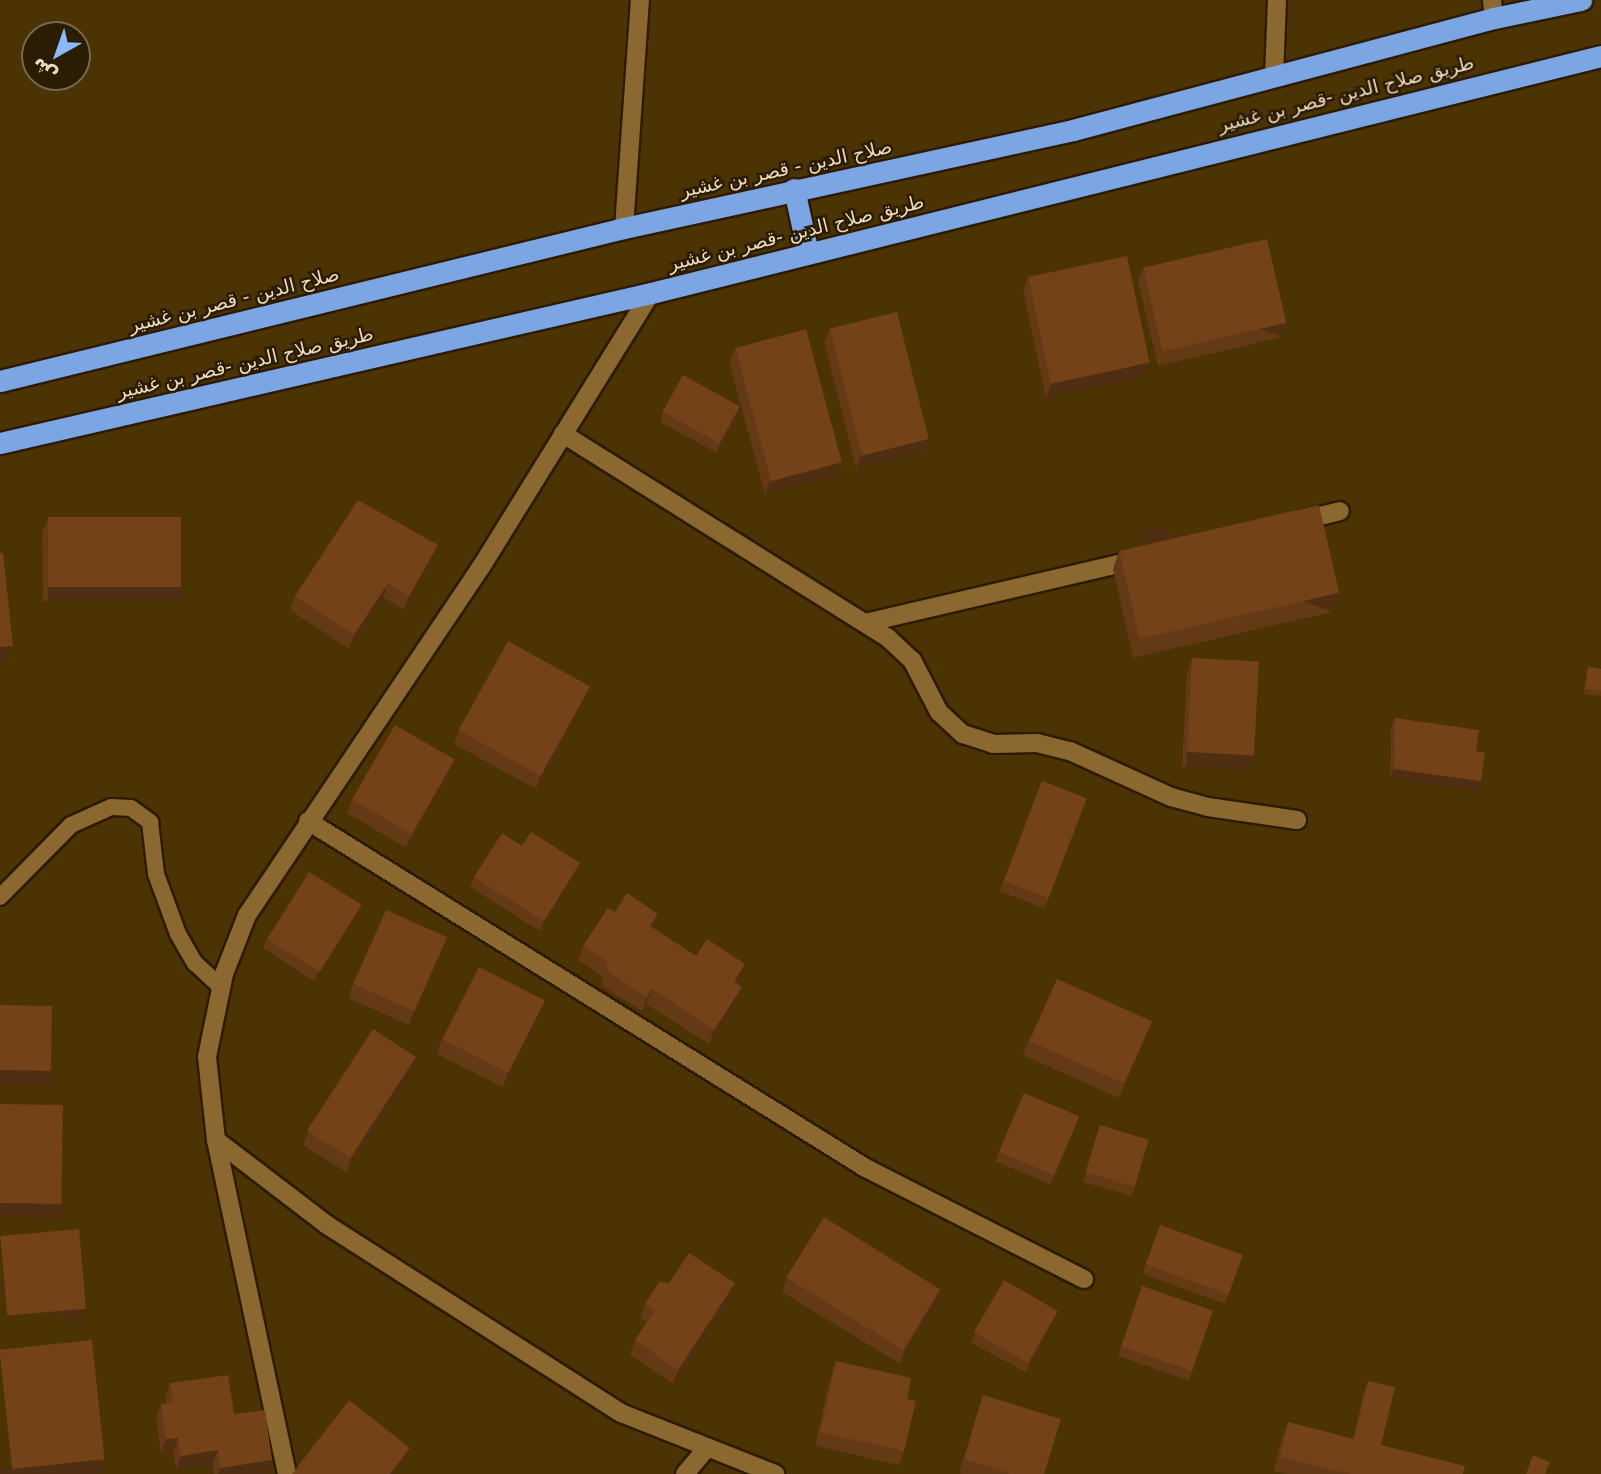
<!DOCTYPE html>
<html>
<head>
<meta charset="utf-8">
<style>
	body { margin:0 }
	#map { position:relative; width:1601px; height:1474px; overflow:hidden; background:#4b3303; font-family:"DejaVu Sans",Vazirmatn,sans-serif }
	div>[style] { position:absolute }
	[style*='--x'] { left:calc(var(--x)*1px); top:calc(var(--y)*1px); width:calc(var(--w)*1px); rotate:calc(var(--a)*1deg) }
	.roads { filter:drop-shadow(2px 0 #2d1b00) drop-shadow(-2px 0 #2d1b00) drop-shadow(0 2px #2d1b00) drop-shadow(0 -2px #2d1b00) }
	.lane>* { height:16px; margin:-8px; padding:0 8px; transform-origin:8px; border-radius:8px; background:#8b6830 }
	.street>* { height:18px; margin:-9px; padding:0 9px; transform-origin:9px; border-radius:9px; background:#8b6830 }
	.highway>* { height:21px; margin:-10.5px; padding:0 10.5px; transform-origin:10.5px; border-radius:10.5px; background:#7ba6e3 }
	.wall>* { inset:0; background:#633916; transform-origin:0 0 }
	.shaded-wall>* { inset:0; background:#502e12; transform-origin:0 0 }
	.building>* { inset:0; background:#734219; transform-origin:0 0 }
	span { translate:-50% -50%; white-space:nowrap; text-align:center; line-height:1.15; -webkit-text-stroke:5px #2a1c05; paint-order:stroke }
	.street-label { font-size:19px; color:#eedabe }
	.north { position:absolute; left:21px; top:21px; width:70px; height:70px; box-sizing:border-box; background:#2a1c05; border:2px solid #78684f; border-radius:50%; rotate:220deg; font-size:19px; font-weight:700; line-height:28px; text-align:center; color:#eedabe }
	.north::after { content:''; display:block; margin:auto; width:24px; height:32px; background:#8bb9fc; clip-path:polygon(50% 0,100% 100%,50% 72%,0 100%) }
</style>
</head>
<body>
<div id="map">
	<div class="roads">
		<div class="lane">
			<div style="--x:0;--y:897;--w:101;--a:-45.4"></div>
			<div style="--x:71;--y:825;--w:44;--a:-24.2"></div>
			<div style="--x:111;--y:807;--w:20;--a:3"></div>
			<div style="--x:131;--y:808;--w:24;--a:36"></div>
			<div style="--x:150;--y:822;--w:52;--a:83.4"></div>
			<div style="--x:156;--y:874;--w:64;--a:69.9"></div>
			<div style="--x:178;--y:934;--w:34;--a:60"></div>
			<div style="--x:195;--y:963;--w:35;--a:43"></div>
		</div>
		<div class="street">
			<div style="--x:1492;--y:0;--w:18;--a:84"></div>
			<div style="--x:1274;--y:77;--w:77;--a:-87.8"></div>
			<div style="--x:624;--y:228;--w:229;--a:-86"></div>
			<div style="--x:651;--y:293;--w:322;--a:121.8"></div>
			<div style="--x:481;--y:567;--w:419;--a:123.9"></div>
			<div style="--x:247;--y:915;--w:63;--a:111.3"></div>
			<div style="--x:224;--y:974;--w:85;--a:101.6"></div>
			<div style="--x:207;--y:1057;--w:83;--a:83.8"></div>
			<div style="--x:216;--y:1140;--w:140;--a:37.4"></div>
			<div style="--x:327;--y:1225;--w:349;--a:32.6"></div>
			<div style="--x:621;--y:1413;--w:166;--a:21.6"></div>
			<div style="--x:563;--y:434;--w:384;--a:32.1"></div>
			<div style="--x:888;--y:638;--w:33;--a:43"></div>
			<div style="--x:912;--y:660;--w:59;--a:62.6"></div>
			<div style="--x:939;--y:712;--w:33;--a:43"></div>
			<div style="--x:963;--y:734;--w:32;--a:18"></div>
			<div style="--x:993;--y:744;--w:44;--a:-1.3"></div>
			<div style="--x:1037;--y:743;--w:34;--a:14"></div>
			<div style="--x:1070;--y:751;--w:111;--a:24.5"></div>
			<div style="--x:1171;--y:797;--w:38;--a:15"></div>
			<div style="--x:1208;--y:807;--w:90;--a:8.3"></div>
			<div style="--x:1299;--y:521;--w:42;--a:-13.7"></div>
			<div style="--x:865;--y:623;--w:278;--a:-13.1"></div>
			<div style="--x:308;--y:821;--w:655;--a:31.89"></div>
			<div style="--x:864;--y:1167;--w:247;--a:27"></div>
			<div style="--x:216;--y:1140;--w:341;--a:78"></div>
			<div style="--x:685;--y:1474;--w:31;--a:-50"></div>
		</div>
		<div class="highway">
			<div style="--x:794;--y:189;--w:66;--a:77.7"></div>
			<div style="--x:0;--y:381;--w:642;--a:-13.78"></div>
			<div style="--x:624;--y:228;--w:460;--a:-12.3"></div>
			<div style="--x:1073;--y:130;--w:436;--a:-14.9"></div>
			<div style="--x:1494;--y:18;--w:89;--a:-11.7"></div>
			<div style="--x:0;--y:443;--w:668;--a:-12.98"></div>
			<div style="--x:651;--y:293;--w:979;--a:-14.01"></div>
		</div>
	</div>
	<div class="wall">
		<div style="clip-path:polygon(1143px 268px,1287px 323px,1282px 337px,1158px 366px,1138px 282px)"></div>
		<div style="clip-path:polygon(1028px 277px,1144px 377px,1046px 398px,1023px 291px)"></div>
		<div style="clip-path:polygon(830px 328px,929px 439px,924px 453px,856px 469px,824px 342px)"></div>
		<div style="clip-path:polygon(735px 348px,836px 476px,765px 494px,729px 362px)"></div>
		<div style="clip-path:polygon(740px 406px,737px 416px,717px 453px,660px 422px,663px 412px)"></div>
		<div style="clip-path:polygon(48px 518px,181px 587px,176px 601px,43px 601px,42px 532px)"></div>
		<div style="clip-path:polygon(438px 545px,433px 560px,404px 610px,383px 597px,349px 649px,290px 610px,295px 596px)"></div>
		<div style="clip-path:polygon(1119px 551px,1339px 593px,1332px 612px,1133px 658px,1113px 569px)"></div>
		<div style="clip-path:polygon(1192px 658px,1254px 756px,1249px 770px,1182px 766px,1187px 672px)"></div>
		<div style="clip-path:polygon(1588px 667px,1601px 669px,1601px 696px,1583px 694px)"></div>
		<div style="clip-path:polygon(590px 686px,585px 700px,536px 789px,454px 744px,459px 730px)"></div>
		<div style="clip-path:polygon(1395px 718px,1476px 751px,1481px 781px,1477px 791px,1390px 778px,1391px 727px)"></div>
		<div style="clip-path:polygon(450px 774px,406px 848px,347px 813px,352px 799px)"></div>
		<div style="left:1042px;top:781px;width:48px;height:118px;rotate:21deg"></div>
		<div style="clip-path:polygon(522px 846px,580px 863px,576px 872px,540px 931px,470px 887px,474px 877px)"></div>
		<div style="clip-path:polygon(615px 912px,653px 928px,696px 956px,740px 978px,737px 984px,742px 987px,737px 1001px,709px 1044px,646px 1004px,642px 1011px,604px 987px,601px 975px,578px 960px,583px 946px)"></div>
		<div style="clip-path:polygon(358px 915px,315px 982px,263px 948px,267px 939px)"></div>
		<div style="clip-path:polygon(441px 951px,409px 1025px,348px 998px,353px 984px)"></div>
		<div style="clip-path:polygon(545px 1001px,540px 1015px,503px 1087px,437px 1054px,442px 1039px)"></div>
		<div style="clip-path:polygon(1147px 1036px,1119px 1098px,1023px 1055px,1028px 1041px)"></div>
		<div style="clip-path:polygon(416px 1057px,411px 1071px,346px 1172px,303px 1145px,308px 1131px)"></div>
		<div style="left:1024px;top:1093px;width:60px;height:74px;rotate:23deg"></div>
		<div style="clip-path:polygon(1100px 1125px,1135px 1186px,1132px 1196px,1083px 1182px)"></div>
		<div style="left:1160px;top:1225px;width:88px;height:52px;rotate:20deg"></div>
		<div style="clip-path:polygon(787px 1278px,941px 1289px,936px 1303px,900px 1364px,782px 1292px)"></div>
		<div style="clip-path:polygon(669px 1283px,735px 1283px,730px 1297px,673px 1384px,630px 1355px,635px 1340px,647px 1322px,640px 1318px,645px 1304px)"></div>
		<div style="left:1142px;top:1286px;width:75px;height:74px;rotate:19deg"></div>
		<div style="clip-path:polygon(1058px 1311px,1054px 1320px,1026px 1372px,971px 1343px,975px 1333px)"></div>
		<div style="clip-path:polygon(836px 1361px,907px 1399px,904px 1451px,899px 1465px,815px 1446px,831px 1375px)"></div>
		<div style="clip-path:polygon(1368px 1381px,1381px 1445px,1463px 1474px,1287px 1474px,1274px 1471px,1282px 1437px,1288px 1422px,1353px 1439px,1363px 1395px)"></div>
		<div style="clip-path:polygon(170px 1383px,234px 1414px,272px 1460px,267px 1474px,214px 1474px,212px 1465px,176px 1470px,173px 1452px,161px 1454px,156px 1418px,161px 1404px,166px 1403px,165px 1397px)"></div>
		<div style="clip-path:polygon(983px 1395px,1044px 1474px,963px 1474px,959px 1473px)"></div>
	</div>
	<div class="shaded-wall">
		<div style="left:1287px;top:323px;width:15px;height:127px;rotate:110deg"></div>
		<div style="clip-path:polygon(1150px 363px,1144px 377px,1046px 398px,1051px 384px)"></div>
		<div style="clip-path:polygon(740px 406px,737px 416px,717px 453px,720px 443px)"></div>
		<div style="clip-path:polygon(929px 439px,924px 453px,856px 469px,861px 455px)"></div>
		<div style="clip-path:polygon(841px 462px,836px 476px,765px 494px,770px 480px)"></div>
		<div style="clip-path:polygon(438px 545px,433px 560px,404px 610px,409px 596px)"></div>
		<div style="clip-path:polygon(388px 583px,383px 597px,349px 649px,354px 635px)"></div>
		<div style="left:48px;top:587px;width:133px;height:15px"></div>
		<div style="left:1339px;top:593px;width:20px;height:204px;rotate:110deg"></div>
		<div style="clip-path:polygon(13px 646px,7px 660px,0 660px,0 647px)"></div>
		<div style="clip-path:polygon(590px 686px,585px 700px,536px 789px,541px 774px)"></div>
		<div style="left:1187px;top:752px;width:67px;height:15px;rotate:3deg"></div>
		<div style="clip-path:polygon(455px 760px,450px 774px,406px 848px,412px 834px)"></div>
		<div style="clip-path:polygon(1394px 769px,1481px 781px,1477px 791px,1390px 778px)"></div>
		<div style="clip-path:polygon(580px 863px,576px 872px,540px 931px,544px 921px)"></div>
		<div style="clip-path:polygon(361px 905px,358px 915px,315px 982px,318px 972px)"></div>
		<div style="clip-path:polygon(658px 914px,653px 928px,650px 926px)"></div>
		<div style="clip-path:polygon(447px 937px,441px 951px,409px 1025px,414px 1011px)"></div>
		<div style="clip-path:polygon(745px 964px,740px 978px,729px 996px,734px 982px)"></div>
		<div style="clip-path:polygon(742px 987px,737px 1001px,709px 1044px,714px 1030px)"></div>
		<div style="clip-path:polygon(652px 989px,646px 1004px,642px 1011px,647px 997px)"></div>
		<div style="clip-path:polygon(545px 1001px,540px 1015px,503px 1087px,508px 1073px)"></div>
		<div style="clip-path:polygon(1152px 1022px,1147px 1036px,1119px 1098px,1124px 1084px)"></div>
		<div style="clip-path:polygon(416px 1057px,411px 1071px,346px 1172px,351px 1158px)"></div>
		<div style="left:0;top:1070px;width:51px;height:14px;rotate:1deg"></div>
		<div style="left:0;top:1203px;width:62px;height:14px;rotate:1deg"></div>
		<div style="clip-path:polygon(735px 1283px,730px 1297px,673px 1384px,678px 1370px)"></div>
		<div style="clip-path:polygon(941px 1289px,936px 1303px,900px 1364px,905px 1350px)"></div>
		<div style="left:86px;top:1309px;width:15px;height:86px;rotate:110deg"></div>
		<div style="clip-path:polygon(1058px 1311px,1054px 1320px,1026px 1372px,1029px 1363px)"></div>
		<div style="clip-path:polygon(178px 1438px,173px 1452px,161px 1454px,166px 1439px)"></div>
		<div style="clip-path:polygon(410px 1448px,405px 1462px,395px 1474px,390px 1474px)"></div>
		<div style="clip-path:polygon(218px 1450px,212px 1465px,176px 1470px,181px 1456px)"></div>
		<div style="clip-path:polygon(105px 1459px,100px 1474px,0 1474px,0 1470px)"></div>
		<div style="clip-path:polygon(272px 1460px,267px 1474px,218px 1474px,220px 1468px)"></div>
	</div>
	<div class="building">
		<div style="left:1267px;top:239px;width:86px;height:127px;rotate:77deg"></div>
		<div style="left:1127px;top:256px;width:109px;height:101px;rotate:78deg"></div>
		<div style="left:897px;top:312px;width:131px;height:69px;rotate:76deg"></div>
		<div style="left:806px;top:329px;width:138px;height:73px;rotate:75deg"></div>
		<div style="left:683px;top:375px;width:65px;height:42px;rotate:29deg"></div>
		<div style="clip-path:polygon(358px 500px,438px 545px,409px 596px,388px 583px,354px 635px,295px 596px)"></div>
		<div style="left:1319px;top:505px;width:90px;height:205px;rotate:77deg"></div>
		<div style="left:181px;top:517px;width:70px;height:133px;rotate:90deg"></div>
		<div style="clip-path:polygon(0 553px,3px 553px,13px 646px,0 647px)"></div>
		<div style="left:508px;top:641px;width:94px;height:102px;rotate:29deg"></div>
		<div style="left:1192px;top:658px;width:67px;height:94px;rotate:3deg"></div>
		<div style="clip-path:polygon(1588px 667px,1601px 669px,1601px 691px,1585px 689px)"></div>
		<div style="clip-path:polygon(1395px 718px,1479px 730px,1476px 751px,1485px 753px,1481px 781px,1394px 769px)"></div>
		<div style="left:395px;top:725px;width:69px;height:86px;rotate:30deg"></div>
		<div style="left:1042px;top:781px;width:48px;height:107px;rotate:21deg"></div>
		<div style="clip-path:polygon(531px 832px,580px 863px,544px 921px,474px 877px,502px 833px,522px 846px)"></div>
		<div style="left:309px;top:872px;width:62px;height:79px;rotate:32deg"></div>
		<div style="clip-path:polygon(627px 893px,658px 914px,650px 926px,696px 956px,707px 939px,745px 964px,734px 982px,742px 987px,714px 1030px,652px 989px,647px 997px,609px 972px,606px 961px,583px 946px,608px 908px,615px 912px)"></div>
		<div style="left:386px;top:910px;width:67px;height:81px;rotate:24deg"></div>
		<div style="left:479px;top:967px;width:74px;height:81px;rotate:27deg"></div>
		<div style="left:1057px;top:979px;width:104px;height:68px;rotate:24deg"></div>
		<div style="left:0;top:1005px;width:52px;height:65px;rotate:1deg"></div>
		<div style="left:373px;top:1029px;width:51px;height:121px;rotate:33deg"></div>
		<div style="left:1024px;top:1093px;width:60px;height:64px;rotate:23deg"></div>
		<div style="left:0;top:1104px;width:63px;height:99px;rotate:1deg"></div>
		<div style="left:1100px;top:1125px;width:51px;height:49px;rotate:17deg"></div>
		<div style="left:824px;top:1217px;width:137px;height:71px;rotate:32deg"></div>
		<div style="left:1160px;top:1225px;width:88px;height:42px;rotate:20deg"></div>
		<div style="left:79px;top:1229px;width:80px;height:79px;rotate:85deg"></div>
		<div style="clip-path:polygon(689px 1253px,735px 1283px,678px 1370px,635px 1340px,655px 1310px,645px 1304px,659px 1282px,669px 1283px)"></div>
		<div style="left:1004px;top:1280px;width:62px;height:60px;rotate:30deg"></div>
		<div style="left:1142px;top:1286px;width:75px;height:64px;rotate:19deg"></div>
		<div style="left:92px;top:1340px;width:120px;height:93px;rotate:84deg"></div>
		<div style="clip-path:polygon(836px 1361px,911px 1378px,907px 1399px,916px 1401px,904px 1451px,820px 1432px)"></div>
		<div style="clip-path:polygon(228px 1375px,234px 1414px,265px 1410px,272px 1460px,220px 1468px,218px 1450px,181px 1456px,178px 1438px,166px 1439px,161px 1404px,173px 1402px,170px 1383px)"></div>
		<div style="clip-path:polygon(1368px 1381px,1395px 1387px,1381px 1445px,1465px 1466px,1463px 1474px,1351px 1474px,1280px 1457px,1288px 1422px,1354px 1439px)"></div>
		<div style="clip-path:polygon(983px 1395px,1061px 1419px,1044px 1474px,1012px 1474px,964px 1459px)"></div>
		<div style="clip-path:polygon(349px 1400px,410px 1448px,390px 1474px,292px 1474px)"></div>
		<div style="clip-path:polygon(1533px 1455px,1550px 1462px,1545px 1474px,1526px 1474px)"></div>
	</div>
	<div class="street-label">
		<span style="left:1346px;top:94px;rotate:-14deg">طريق صلاح الدين -قصر بن غشير</span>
		<span style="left:786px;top:169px;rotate:-12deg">صلاح الدين - قصر بن غشير</span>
		<span style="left:796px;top:233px;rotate:-14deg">طريق صلاح الدين -قصر بن غشير</span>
		<span style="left:234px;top:300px;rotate:-14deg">صلاح الدين - قصر بن غشير</span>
		<span style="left:245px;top:363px;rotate:-13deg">طريق صلاح الدين -قصر بن غشير</span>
	</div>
	<div class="north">ش</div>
</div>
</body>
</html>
